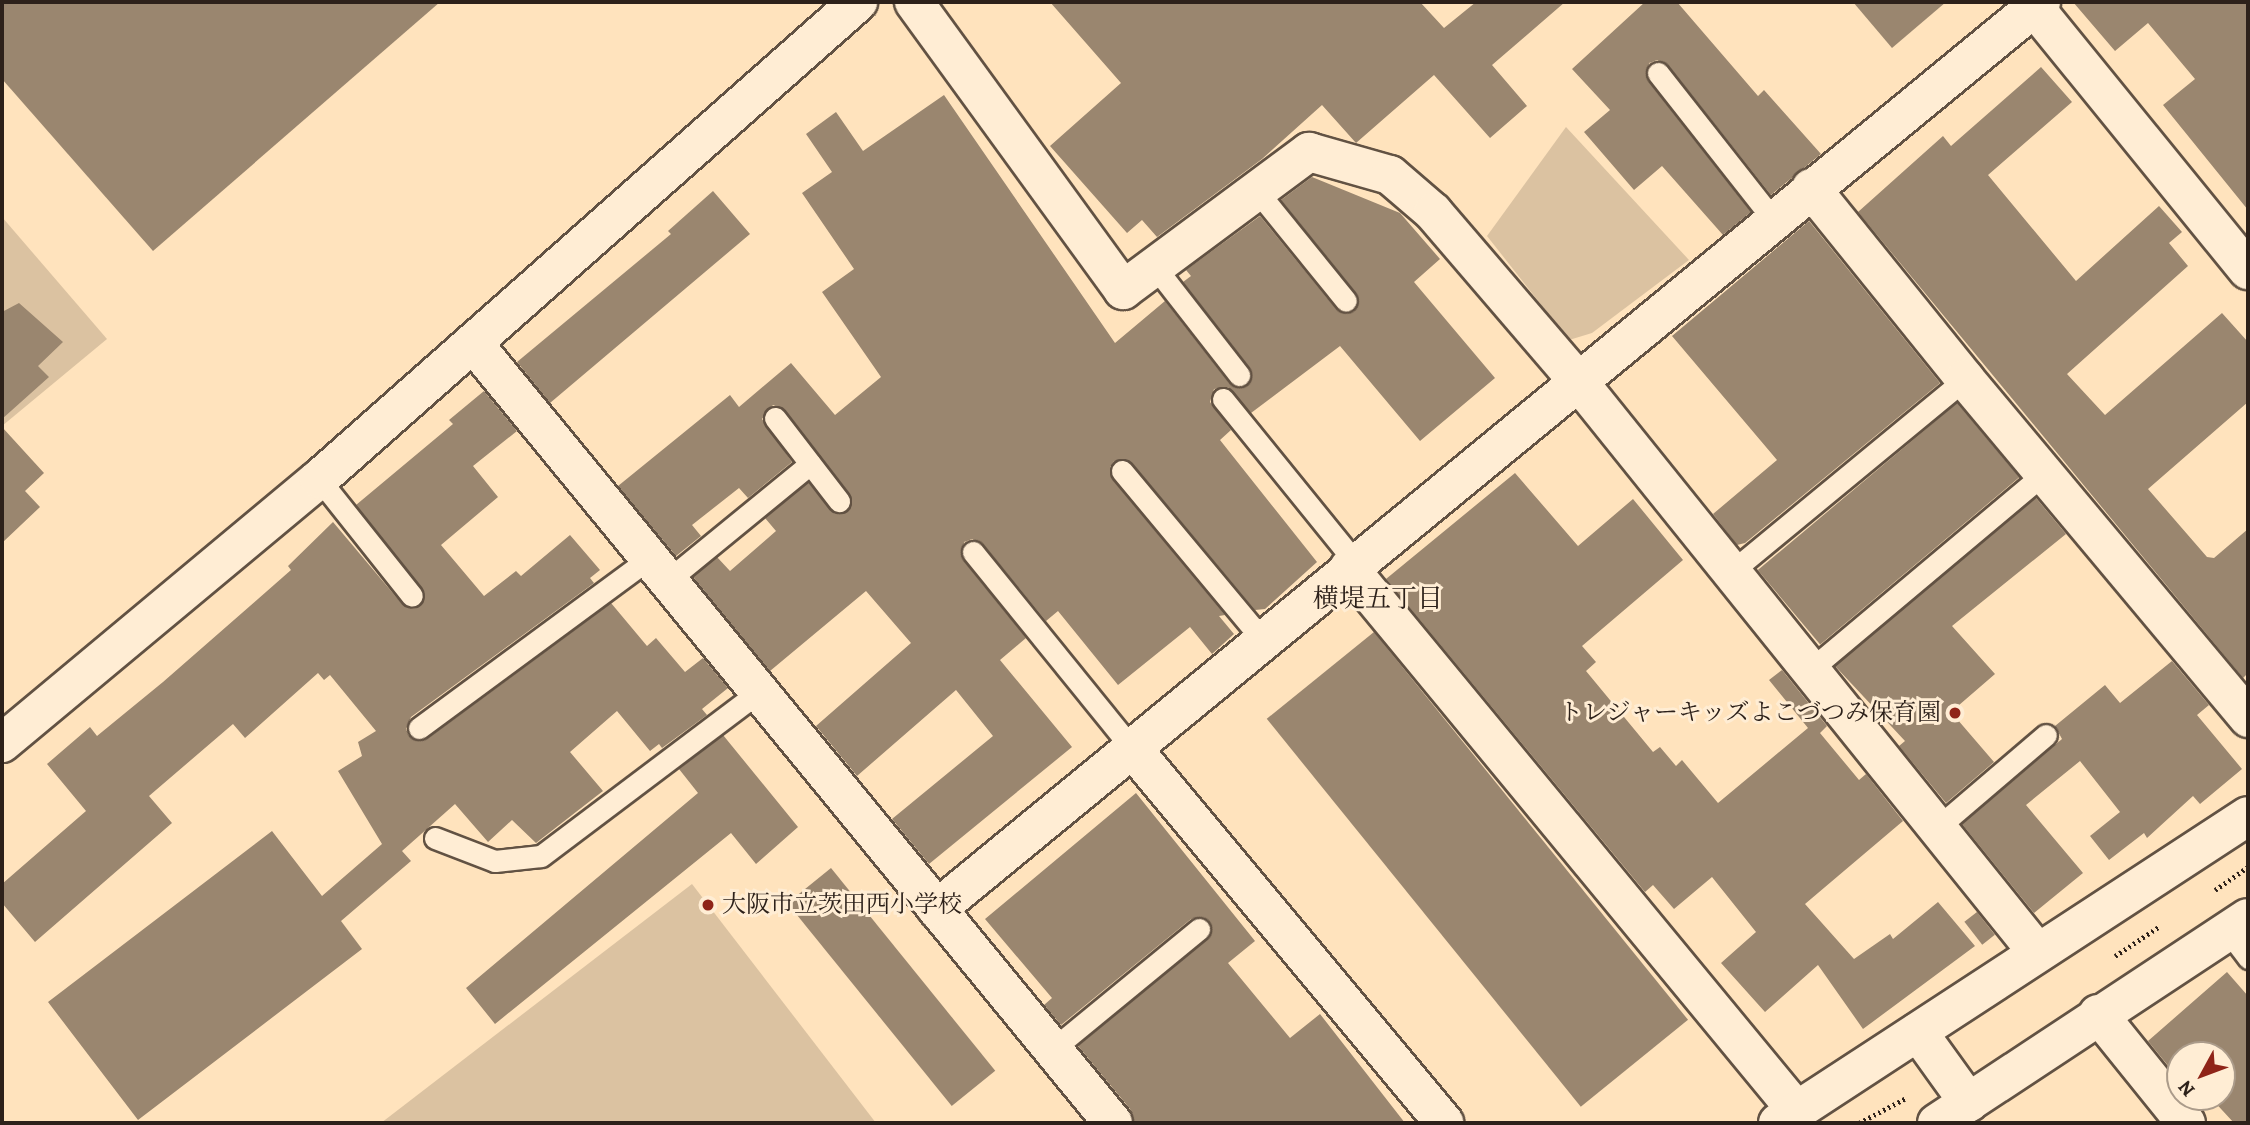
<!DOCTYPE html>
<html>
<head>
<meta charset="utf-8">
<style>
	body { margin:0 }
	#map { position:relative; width:2250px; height:1125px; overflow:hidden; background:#ffe3bd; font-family:Alegreya,"Noto Serif JP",serif }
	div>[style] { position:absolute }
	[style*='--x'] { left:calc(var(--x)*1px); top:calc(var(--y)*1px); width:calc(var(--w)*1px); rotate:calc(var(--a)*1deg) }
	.green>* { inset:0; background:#dbc2a1 }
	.building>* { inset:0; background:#9a866f; transform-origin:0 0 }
	.path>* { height:4.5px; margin-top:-2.25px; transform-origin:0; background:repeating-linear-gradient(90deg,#2d211a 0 2px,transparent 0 5.5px) }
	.roads { filter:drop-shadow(2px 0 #625243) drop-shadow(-2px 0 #625243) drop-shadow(0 2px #625243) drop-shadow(0 -2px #625243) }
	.service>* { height:21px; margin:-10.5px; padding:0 10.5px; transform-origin:10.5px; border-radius:10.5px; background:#ffedd4 }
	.minor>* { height:38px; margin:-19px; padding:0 19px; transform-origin:19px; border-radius:19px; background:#ffedd4 }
	.tertiary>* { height:38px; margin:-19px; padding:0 19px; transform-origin:19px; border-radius:19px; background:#ffedd4 }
	.dots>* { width:19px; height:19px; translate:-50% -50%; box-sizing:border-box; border:4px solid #ffedd4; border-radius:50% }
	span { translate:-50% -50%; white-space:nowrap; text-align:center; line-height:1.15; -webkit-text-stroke:6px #ffedd4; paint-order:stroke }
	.poi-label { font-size:24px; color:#2d211a }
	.right { translate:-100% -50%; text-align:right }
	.left { translate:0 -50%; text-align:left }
	.neighbourhood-label { font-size:26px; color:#2d211a }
	.frame { position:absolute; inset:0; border:4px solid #2d211a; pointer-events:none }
	.north { position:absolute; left:2166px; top:1041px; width:70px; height:70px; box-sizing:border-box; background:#ffedd4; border:2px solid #ab9b8a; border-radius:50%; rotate:229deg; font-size:19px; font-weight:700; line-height:28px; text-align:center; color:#2d211a }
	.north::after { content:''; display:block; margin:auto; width:24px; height:32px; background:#8f2418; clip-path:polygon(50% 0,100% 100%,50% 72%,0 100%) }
</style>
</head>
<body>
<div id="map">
	<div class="green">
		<div style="clip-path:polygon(1566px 127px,1689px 260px,1592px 333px,1569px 340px,1487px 236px)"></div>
		<div style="clip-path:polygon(2px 217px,107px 339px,2px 426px)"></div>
		<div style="clip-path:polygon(692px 884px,876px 1123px,381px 1123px)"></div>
	</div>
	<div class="building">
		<div style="clip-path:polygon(2px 2px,440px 2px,153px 251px,2px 79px)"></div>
		<div style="clip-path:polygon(1050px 2px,1420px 2px,1444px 28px,1476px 2px,1565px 2px,1492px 65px,1527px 106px,1490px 138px,1434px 75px,1356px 143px,1322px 105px,1262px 159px,1157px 237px,1142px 220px,1127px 233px,1050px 146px,1121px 83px)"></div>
		<div style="clip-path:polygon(1645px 2px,1677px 2px,1758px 96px,1764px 90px,1821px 154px,1771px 195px,1668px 65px,1657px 60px,1649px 63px,1648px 81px,1751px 212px,1723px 235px,1662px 166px,1634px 190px,1584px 132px,1610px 110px,1572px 69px)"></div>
		<div style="clip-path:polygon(1853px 2px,1946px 2px,1892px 48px)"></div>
		<div style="clip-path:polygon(2073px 2px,2248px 2px,2248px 210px,2163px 105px,2195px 79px,2148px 23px,2115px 51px)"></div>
		<div style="clip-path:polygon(2041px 67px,2072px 102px,1988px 175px,2076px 281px,2159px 206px,2182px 232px,2169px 243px,2188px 266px,2067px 374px,2105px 415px,2222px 313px,2248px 342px,2248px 402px,2148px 489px,2207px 557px,2214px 558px,2248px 529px,2248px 673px,2243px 678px,1858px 212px,1943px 136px,1951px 146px)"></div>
		<div style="clip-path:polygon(944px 95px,1115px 343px,1165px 301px,1229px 383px,1240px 388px,1248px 385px,1249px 367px,1183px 282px,1191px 276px,1186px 270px,1260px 216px,1336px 309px,1347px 314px,1355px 311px,1356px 293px,1281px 200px,1312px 177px,1400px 213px,1440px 259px,1414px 282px,1495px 378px,1420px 441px,1340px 346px,1251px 413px,1228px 387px,1214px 389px,1210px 402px,1231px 430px,1220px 440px,1317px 562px,1265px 609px,1255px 610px,1132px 463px,1114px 461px,1110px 467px,1112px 479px,1225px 615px,1219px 616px,1234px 634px,1212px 654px,1190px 627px,1118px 685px,1058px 611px,1046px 621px,983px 544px,972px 539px,964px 542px,963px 560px,1026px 638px,1000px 660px,1072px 747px,929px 864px,892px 819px,993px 736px,956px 690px,857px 776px,816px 726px,911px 643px,866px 591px,770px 671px,693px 577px,717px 557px,730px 571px,776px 531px,765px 518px,808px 482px,833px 513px,841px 514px,851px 507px,849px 493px,785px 410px,773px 405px,762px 419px,792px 462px,748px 498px,739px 488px,692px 525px,701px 536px,676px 556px,618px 486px,730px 395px,739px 407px,791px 363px,835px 415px,881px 377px,822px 292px,854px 269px,802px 193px,832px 172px,806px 134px,836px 112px,863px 151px)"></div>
		<div style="clip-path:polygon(713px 191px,750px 234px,550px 403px,517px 362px,671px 234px,668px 231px)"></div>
		<div style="clip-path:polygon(1809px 221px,1940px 383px,1745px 543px,1737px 545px,1713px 514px,1777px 460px,1672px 336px)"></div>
		<div style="clip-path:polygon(19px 303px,63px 342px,38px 366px,49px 377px,2px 419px,2px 312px)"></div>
		<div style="clip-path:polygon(484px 391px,517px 431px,473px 466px,498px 497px,441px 545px,484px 596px,516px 571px,521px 576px,570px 535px,600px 570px,590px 578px,594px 583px,411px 717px,406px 729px,409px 736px,427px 739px,611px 603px,647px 646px,656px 638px,685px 672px,703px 658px,728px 688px,702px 709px,707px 715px,662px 748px,659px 744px,650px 751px,617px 711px,570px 752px,603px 791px,536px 843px,512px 820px,488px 842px,455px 804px,402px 851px,411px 861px,341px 921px,362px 949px,138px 1120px,48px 1002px,272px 831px,322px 896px,382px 844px,338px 771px,362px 756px,358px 742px,376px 731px,330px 675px,324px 680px,318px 673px,245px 738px,233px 724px,149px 796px,172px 823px,35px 942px,2px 903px,2px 884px,86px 811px,47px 764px,90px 727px,97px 736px,163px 682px,291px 570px,288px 566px,333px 522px,402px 604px,413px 609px,421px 606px,422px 588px,356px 505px,453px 424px,449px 420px)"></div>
		<div style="left:1957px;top:403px;width:97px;height:260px;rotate:50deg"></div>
		<div style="clip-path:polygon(2px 427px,44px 473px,25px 491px,40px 507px,2px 543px)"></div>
		<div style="clip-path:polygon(1515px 473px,1578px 546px,1633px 499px,1683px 560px,1582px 646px,1596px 662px,1586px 671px,1653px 752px,1660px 747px,1676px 766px,1682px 760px,1718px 803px,1808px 728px,1769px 680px,1782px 670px,1827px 726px,1820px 733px,1859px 780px,1866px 774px,1903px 821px,1805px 904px,1854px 959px,1890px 934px,1893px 939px,1938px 902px,1975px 946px,1863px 1029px,1818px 965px,1765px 1012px,1721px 963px,1756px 932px,1712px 877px,1674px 909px,1653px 885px,1645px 892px,1386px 579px)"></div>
		<div style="clip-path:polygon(2036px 498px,2066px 534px,1952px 626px,1995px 674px,1951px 712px,1994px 762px,1946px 803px,1899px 746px,1905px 741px,1835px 666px)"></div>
		<div style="left:1374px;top:632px;width:499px;height:138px;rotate:51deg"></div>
		<div style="clip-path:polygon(2172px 661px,2209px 705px,2197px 715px,2242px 769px,2200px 804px,2193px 796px,2147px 838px,2144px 833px,2109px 860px,2090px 836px,2120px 812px,2080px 761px,2026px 805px,2083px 873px,2034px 913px,1962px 824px,2062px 739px,2055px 726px,2105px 685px,2120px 703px)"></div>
		<div style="clip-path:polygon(723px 735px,798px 827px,756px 864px,731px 833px,495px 1024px,466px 988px,698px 793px,679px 769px)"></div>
		<div style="clip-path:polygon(1136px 793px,1255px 941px,1228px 963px,1290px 1038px,1320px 1014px,1405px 1123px,1134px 1123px,1130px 1109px,1078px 1046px,1207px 939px,1209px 921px,1203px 917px,1191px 919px,1061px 1025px,1044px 1005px,1052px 998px,985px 919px)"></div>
		<div style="left:831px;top:868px;width:261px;height:56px;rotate:51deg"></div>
		<div style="left:1977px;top:912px;width:29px;height:16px;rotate:52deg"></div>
		<div style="clip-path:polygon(2227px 972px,2248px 996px,2248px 1123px,2234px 1123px,2210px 1097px,2222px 1097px,2222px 1055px,2180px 1055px,2179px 1079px,2148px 1041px)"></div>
	</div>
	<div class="path">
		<div style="--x:2215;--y:890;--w:40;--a:-34.9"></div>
		<div style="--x:2115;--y:956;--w:54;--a:-33.7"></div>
		<div style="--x:1859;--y:1123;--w:53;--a:-28"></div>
	</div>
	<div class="roads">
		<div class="service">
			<div style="--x:1658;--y:73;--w:186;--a:51.8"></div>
			<div style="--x:1257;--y:191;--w:141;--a:51"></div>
			<div style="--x:1155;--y:267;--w:137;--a:52.1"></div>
			<div style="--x:1223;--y:399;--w:210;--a:51"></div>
			<div style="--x:775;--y:418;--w:105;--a:52.4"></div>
			<div style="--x:1122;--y:471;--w:220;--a:50.2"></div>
			<div style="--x:319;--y:479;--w:149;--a:51.5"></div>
			<div style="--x:973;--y:552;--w:252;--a:51"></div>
			<div style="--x:1731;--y:572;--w:303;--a:-39.5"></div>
			<div style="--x:667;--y:581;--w:185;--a:-39.3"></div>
			<div style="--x:1810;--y:670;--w:308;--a:-40"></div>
			<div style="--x:419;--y:728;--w:283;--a:-36.4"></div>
			<div style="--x:1937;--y:828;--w:143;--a:-40.5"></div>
			<div style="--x:435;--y:838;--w:64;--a:21"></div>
			<div style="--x:495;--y:861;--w:46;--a:-6.2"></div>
			<div style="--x:541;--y:856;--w:273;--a:-37"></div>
			<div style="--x:2228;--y:931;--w:34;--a:53"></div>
			<div style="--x:1053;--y:1049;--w:189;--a:-39.4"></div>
		</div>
		<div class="minor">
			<div style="--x:914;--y:2;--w:356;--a:54"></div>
			<div style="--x:1123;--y:290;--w:232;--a:-36.6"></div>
			<div style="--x:1309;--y:152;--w:84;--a:15.9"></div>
			<div style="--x:1390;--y:175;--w:57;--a:40.7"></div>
			<div style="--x:1433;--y:212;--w:221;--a:49.4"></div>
			<div style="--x:1577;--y:380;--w:734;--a:51.19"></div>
			<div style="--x:2034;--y:7;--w:339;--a:50.9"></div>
			<div style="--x:1811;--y:188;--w:245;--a:51.1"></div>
			<div style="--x:1965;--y:379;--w:442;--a:50.1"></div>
			<div style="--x:473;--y:343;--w:1009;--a:50.63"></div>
			<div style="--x:1349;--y:568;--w:704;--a:50.48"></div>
			<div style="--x:1132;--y:748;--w:488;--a:50.2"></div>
			<div style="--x:937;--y:909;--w:1429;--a:-39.41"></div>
			<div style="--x:2098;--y:1014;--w:140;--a:51.1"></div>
			<div style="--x:1918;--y:1032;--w:87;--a:54.3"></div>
		</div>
		<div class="tertiary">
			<div style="--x:2;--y:743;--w:413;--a:-39.8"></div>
			<div style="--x:319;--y:479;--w:720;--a:-41.51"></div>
			<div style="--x:1778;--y:1123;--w:561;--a:-33.15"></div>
			<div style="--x:1937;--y:1123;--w:372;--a:-33.4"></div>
		</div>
	</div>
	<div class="dots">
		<div style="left:1955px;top:713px;background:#8f2418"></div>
		<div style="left:708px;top:905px;background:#8f2418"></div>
	</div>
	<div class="poi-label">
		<span class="right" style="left:1941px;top:713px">トレジャーキッズよこづつみ保育園</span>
		<span class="left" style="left:722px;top:905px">大阪市立茨田西小学校</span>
	</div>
	<div class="neighbourhood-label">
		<span style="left:1378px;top:599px">横堤五丁目</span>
	</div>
	<div class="frame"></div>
	<div class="north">N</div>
</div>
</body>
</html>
